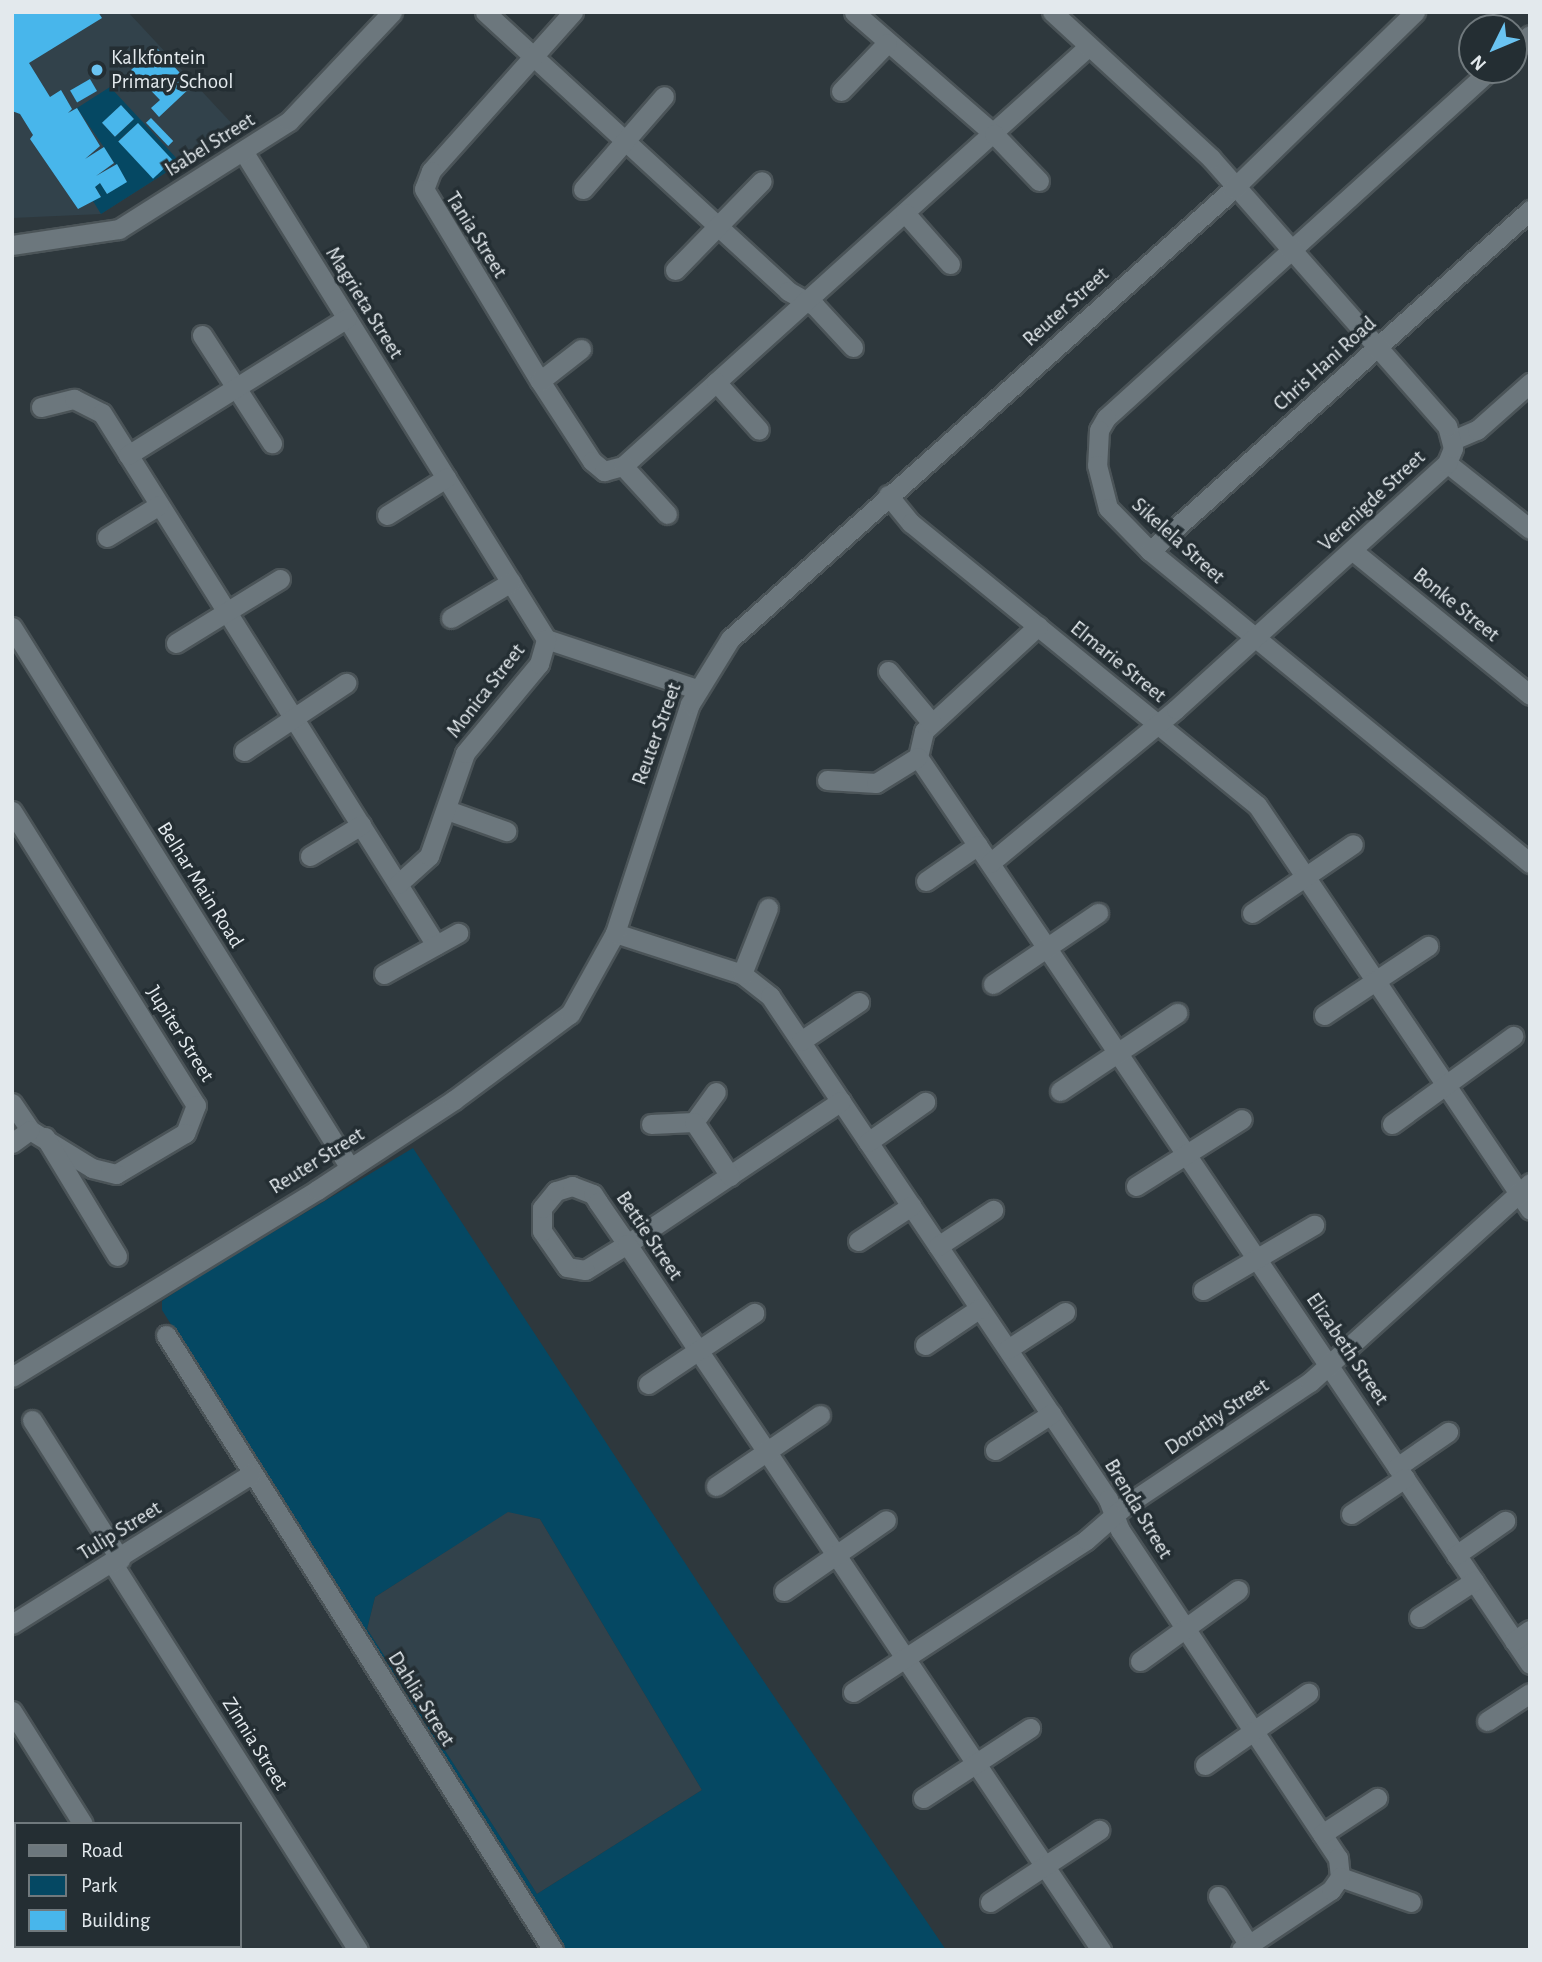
<!DOCTYPE html>
<html>
<head>
<meta charset="utf-8">
<style>
	body { margin:0 }
	#map { position:relative; width:1542px; height:1962px; overflow:hidden; background:#2e383d; font-family:"Alegreya Sans",sans-serif }
	div>[style] { position:absolute }
	[style*='--x'] { left:calc(var(--x)*1px); top:calc(var(--y)*1px); width:calc(var(--w)*1px); rotate:calc(var(--a)*1deg) }
	.built>* { inset:0; background:#32424b }
	.green>* { inset:0; background:#054863 }
	.building>* { inset:0; background:#48b6eb; transform-origin:0 0 }
	.roads { filter:drop-shadow(2px 0 #4b5458) drop-shadow(-2px 0 #4b5458) drop-shadow(0 2px #4b5458) drop-shadow(0 -2px #4b5458) }
	.street>* { height:19px; margin:-9.5px; padding:0 9.5px; transform-origin:9.5px; border-radius:9.5px; background:#6c777d }
	.dots>* { width:19px; height:19px; translate:-50% -50%; box-sizing:border-box; border:4px solid #242e33; border-radius:50% }
	span { translate:-50% -50%; white-space:nowrap; text-align:center; line-height:1.15; -webkit-text-stroke:7px #242e33; paint-order:stroke }
	.poi-label { font-size:21px; color:#e3e9ed }
	.left { translate:0 -50%; text-align:left }
	.street-label { font-size:21px; color:#e3e9ed }
	.frame { position:absolute; inset:0; border:14px solid #e3e9ed; pointer-events:none }
	.legend { position:absolute; left:14px; top:1822px; width:228px; height:126px; box-sizing:border-box; background:#242e33; border:2px solid #70797d; margin:0; padding:9px 12px; list-style:none; font-size:21px; color:#e3e9ed }
	.legend li { display:flex; align-items:center; gap:14px; height:35px }
	.legend b { width:35px; border:2px solid #70797d }
	.north { position:absolute; left:1458px; top:14px; width:70px; height:70px; box-sizing:border-box; background:#242e33; border:2px solid #70797d; border-radius:50%; rotate:227deg; font-size:19px; font-weight:700; line-height:28px; text-align:center; color:#e3e9ed }
	.north::after { content:''; display:block; margin:auto; width:24px; height:32px; background:#6ac3f1; clip-path:polygon(50% 0,100% 100%,50% 72%,0 100%) }
</style>
</head>
<body>
<div id="map">
	<div class="built">
		<div style="clip-path:polygon(12px 12px,128px 12px,236px 128px,101px 214px,12px 218px)"></div>
		<div style="clip-path:polygon(508px 1511px,540px 1519px,702px 1790px,537px 1894px,367px 1629px,375px 1597px)"></div>
	</div>
	<div class="green">
		<div style="clip-path:polygon(evenodd,110px 87px,181px 163px,101px 214px,93px 201px,101px 196px,95px 187px,100px 183px,107px 194px,127px 181px,77px 108px,110px 87px,121px 105px,134px 119px,115px 137px,102px 123px,121px 105px,110px 87px,138px 123px,172px 160px,153px 178px,118px 141px,138px 123px)"></div>
		<div style="clip-path:polygon(evenodd,413px 1148px,729px 1630px,946px 1950px,561px 1950px,162px 1310px,162px 1301px,195px 1279px,413px 1148px,508px 1512px,540px 1519px,702px 1790px,537px 1894px,367px 1629px,375px 1597px,508px 1512px)"></div>
	</div>
	<div class="building">
		<div style="clip-path:polygon(12px 12px,98px 12px,102px 18px,29px 63px,50px 97px,61px 90px,72px 109px,68px 113px,77px 108px,100px 146px,85px 159px,104px 147px,114px 163px,96px 176px,117px 164px,127px 182px,107px 194px,100px 183px,95px 187px,101px 197px,78px 209px,30px 139px,33px 135px,20px 114px,12px 111px)"></div>
		<div style="clip-path:polygon(156px 47px,192px 86px,159px 117px,151px 108px,160px 100px,131px 70px)"></div>
		<div style="left:90px;top:79px;width:14px;height:23px;rotate:60deg"></div>
		<div style="left:121px;top:105px;width:19px;height:26px;rotate:47deg"></div>
		<div style="left:151px;top:118px;width:32px;height:7px;rotate:46deg"></div>
		<div style="left:138px;top:123px;width:51px;height:27px;rotate:47deg"></div>
	</div>
	<div class="roads">
		<div class="street">
			<div style="--x:485;--y:12;--w:412;--a:42.6"></div>
			<div style="--x:788;--y:291;--w:31;--a:29"></div>
			<div style="--x:815;--y:306;--w:56;--a:47.2"></div>
			<div style="--x:573;--y:12;--w:213;--a:131.8"></div>
			<div style="--x:431;--y:171;--w:19;--a:111"></div>
			<div style="--x:424;--y:189;--w:224;--a:58.9"></div>
			<div style="--x:540;--y:381;--w:95;--a:57"></div>
			<div style="--x:592;--y:461;--w:16;--a:40"></div>
			<div style="--x:604;--y:471;--w:20;--a:-15"></div>
			<div style="--x:623;--y:466;--w:627;--a:-42.03"></div>
			<div style="--x:854;--y:12;--w:186;--a:41.1"></div>
			<div style="--x:994;--y:134;--w:65;--a:46.2"></div>
			<div style="--x:1514;--y:49;--w:21;--a:-41"></div>
			<div style="--x:1490;--y:70;--w:518;--a:137.82"></div>
			<div style="--x:1106;--y:418;--w:14;--a:120"></div>
			<div style="--x:1099;--y:430;--w:35;--a:93"></div>
			<div style="--x:1097;--y:465;--w:44;--a:75.7"></div>
			<div style="--x:1108;--y:508;--w:60;--a:45.7"></div>
			<div style="--x:1150;--y:551;--w:492;--a:39.4"></div>
			<div style="--x:841;--y:91;--w:66;--a:-46.2"></div>
			<div style="--x:243;--y:151;--w:574;--a:58.16"></div>
			<div style="--x:546;--y:639;--w:158;--a:18.4"></div>
			<div style="--x:583;--y:189;--w:123;--a:-48.9"></div>
			<div style="--x:905;--y:213;--w:68;--a:48.6"></div>
			<div style="--x:12;--y:245;--w:108;--a:-8.5"></div>
			<div style="--x:119;--y:229;--w:201;--a:-32.4"></div>
			<div style="--x:289;--y:121;--w:150;--a:-46.6"></div>
			<div style="--x:675;--y:270;--w:124;--a:-45.7"></div>
			<div style="--x:202;--y:335;--w:129;--a:57.1"></div>
			<div style="--x:540;--y:381;--w:52;--a:-38"></div>
			<div style="--x:716;--y:382;--w:64;--a:48.1"></div>
			<div style="--x:41;--y:407;--w:34;--a:-14"></div>
			<div style="--x:74;--y:399;--w:31;--a:27"></div>
			<div style="--x:102;--y:413;--w:628;--a:57.88"></div>
			<div style="--x:1453;--y:440;--w:26;--a:-23"></div>
			<div style="--x:1477;--y:430;--w:71;--a:-41.6"></div>
			<div style="--x:128;--y:455;--w:258;--a:-32"></div>
			<div style="--x:1447;--y:463;--w:106;--a:38.5"></div>
			<div style="--x:623;--y:466;--w:65;--a:47.5"></div>
			<div style="--x:888;--y:495;--w:36;--a:51"></div>
			<div style="--x:911;--y:523;--w:446;--a:39.2"></div>
			<div style="--x:1257;--y:805;--w:488;--a:56"></div>
			<div style="--x:387;--y:515;--w:70;--a:-32.1"></div>
			<div style="--x:107;--y:537;--w:61;--a:-31.6"></div>
			<div style="--x:1150;--y:551;--w:511;--a:-41.9"></div>
			<div style="--x:1353;--y:551;--w:228;--a:39.1"></div>
			<div style="--x:451;--y:618;--w:70;--a:-31"></div>
			<div style="--x:1038;--y:626;--w:155;--a:137.4"></div>
			<div style="--x:924;--y:731;--w:27;--a:103"></div>
			<div style="--x:918;--y:757;--w:1094;--a:55.99"></div>
			<div style="--x:12;--y:627;--w:638;--a:58"></div>
			<div style="--x:176;--y:643;--w:122;--a:-31.6"></div>
			<div style="--x:888;--y:671;--w:68;--a:49.8"></div>
			<div style="--x:244;--y:751;--w:123;--a:-33.7"></div>
			<div style="--x:827;--y:780;--w:49;--a:3.5"></div>
			<div style="--x:876;--y:783;--w:49;--a:-31.8"></div>
			<div style="--x:447;--y:810;--w:63;--a:19.6"></div>
			<div style="--x:12;--y:811;--w:347;--a:58"></div>
			<div style="--x:196;--y:1105;--w:30;--a:111"></div>
			<div style="--x:185;--y:1133;--w:80;--a:149.3"></div>
			<div style="--x:116;--y:1174;--w:25;--a:-166"></div>
			<div style="--x:92;--y:1168;--w:73;--a:-148.5"></div>
			<div style="--x:310;--y:856;--w:60;--a:-31.3"></div>
			<div style="--x:990;--y:863;--w:241;--a:-39.6"></div>
			<div style="--x:1176;--y:709;--w:366;--a:-42.2"></div>
			<div style="--x:1447;--y:463;--w:16;--a:-68"></div>
			<div style="--x:1453;--y:448;--w:23;--a:-105"></div>
			<div style="--x:1447;--y:426;--w:357;--a:-131.4"></div>
			<div style="--x:1211;--y:158;--w:216;--a:-137.4"></div>
			<div style="--x:926;--y:881;--w:63;--a:-34.7"></div>
			<div style="--x:398;--y:884;--w:42;--a:-42.1"></div>
			<div style="--x:429;--y:856;--w:109;--a:-70.7"></div>
			<div style="--x:465;--y:753;--w:116;--a:-50.3"></div>
			<div style="--x:539;--y:664;--w:26;--a:-74"></div>
			<div style="--x:1252;--y:913;--w:122;--a:-34.3"></div>
			<div style="--x:615;--y:933;--w:133;--a:17.9"></div>
			<div style="--x:742;--y:974;--w:36;--a:38"></div>
			<div style="--x:770;--y:996;--w:606;--a:56.1"></div>
			<div style="--x:1108;--y:1499;--w:33;--a:69"></div>
			<div style="--x:1120;--y:1530;--w:394;--a:56.4"></div>
			<div style="--x:1338;--y:1858;--w:19;--a:84"></div>
			<div style="--x:1340;--y:1877;--w:75;--a:19.4"></div>
			<div style="--x:384;--y:974;--w:85;--a:-29"></div>
			<div style="--x:742;--y:974;--w:71;--a:-68.5"></div>
			<div style="--x:993;--y:984;--w:127;--a:-34.1"></div>
			<div style="--x:1324;--y:1015;--w:125;--a:-33.6"></div>
			<div style="--x:801;--y:1041;--w:70;--a:-33.9"></div>
			<div style="--x:1060;--y:1091;--w:141;--a:-33.7"></div>
			<div style="--x:841;--y:1101;--w:257;--a:146.2"></div>
			<div style="--x:627;--y:1244;--w:49;--a:148.2"></div>
			<div style="--x:585;--y:1270;--w:18;--a:-171"></div>
			<div style="--x:567;--y:1267;--w:44;--a:-124.8"></div>
			<div style="--x:542;--y:1231;--w:23;--a:-90"></div>
			<div style="--x:542;--y:1208;--w:22;--a:-51"></div>
			<div style="--x:556;--y:1191;--w:17;--a:-17"></div>
			<div style="--x:572;--y:1186;--w:22;--a:21"></div>
			<div style="--x:593;--y:1194;--w:9;--a:58"></div>
			<div style="--x:598;--y:1202;--w:51;--a:55.4"></div>
			<div style="--x:627;--y:1244;--w:128;--a:56.2"></div>
			<div style="--x:698;--y:1350;--w:123;--a:55.9"></div>
			<div style="--x:767;--y:1452;--w:600;--a:56.15"></div>
			<div style="--x:12;--y:1103;--w:32;--a:56"></div>
			<div style="--x:694;--y:1122;--w:37;--a:-54"></div>
			<div style="--x:651;--y:1124;--w:43;--a:-2.7"></div>
			<div style="--x:694;--y:1122;--w:65;--a:56.3"></div>
			<div style="--x:1392;--y:1124;--w:150;--a:-36"></div>
			<div style="--x:45;--y:1137;--w:139;--a:58.8"></div>
			<div style="--x:868;--y:1142;--w:70;--a:-35.1"></div>
			<div style="--x:12;--y:1143;--w:22;--a:-36"></div>
			<div style="--x:1136;--y:1186;--w:125;--a:-32.3"></div>
			<div style="--x:858;--y:1241;--w:64;--a:-33.4"></div>
			<div style="--x:938;--y:1246;--w:66;--a:-33.2"></div>
			<div style="--x:1203;--y:1290;--w:129;--a:-30.4"></div>
			<div style="--x:166;--y:1335;--w:727;--a:57.82"></div>
			<div style="--x:925;--y:1345;--w:66;--a:-33.9"></div>
			<div style="--x:1008;--y:1349;--w:68;--a:-33"></div>
			<div style="--x:12;--y:1377;--w:358;--a:-31.5"></div>
			<div style="--x:317;--y:1190;--w:164;--a:-33.3"></div>
			<div style="--x:454;--y:1100;--w:144;--a:-36.6"></div>
			<div style="--x:570;--y:1014;--w:93;--a:-60.9"></div>
			<div style="--x:615;--y:933;--w:241;--a:-71.9"></div>
			<div style="--x:690;--y:704;--w:76;--a:-58.4"></div>
			<div style="--x:730;--y:639;--w:675;--a:-41.82"></div>
			<div style="--x:1233;--y:189;--w:254;--a:-44.2"></div>
			<div style="--x:648;--y:1384;--w:128;--a:-33.8"></div>
			<div style="--x:32;--y:1420;--w:165;--a:57.7"></div>
			<div style="--x:995;--y:1450;--w:67;--a:-32.7"></div>
			<div style="--x:1397;--y:1467;--w:62;--a:-34.5"></div>
			<div style="--x:716;--y:1486;--w:126;--a:-34.3"></div>
			<div style="--x:1351;--y:1514;--w:65;--a:-33.7"></div>
			<div style="--x:1456;--y:1555;--w:60;--a:-34.8"></div>
			<div style="--x:113;--y:1564;--w:457;--a:57.6"></div>
			<div style="--x:784;--y:1591;--w:124;--a:-34.8"></div>
			<div style="--x:1419;--y:1617;--w:66;--a:-33.2"></div>
			<div style="--x:12;--y:1624;--w:282;--a:-32.1"></div>
			<div style="--x:1514;--y:1641;--w:19;--a:-35"></div>
			<div style="--x:1140;--y:1661;--w:121;--a:-35.9"></div>
			<div style="--x:853;--y:1692;--w:278;--a:-33.1"></div>
			<div style="--x:1086;--y:1540;--w:53;--a:-41.2"></div>
			<div style="--x:1126;--y:1505;--w:221;--a:-33.8"></div>
			<div style="--x:1310;--y:1382;--w:297;--a:-42.1"></div>
			<div style="--x:12;--y:1711;--w:133;--a:57.9"></div>
			<div style="--x:1487;--y:1721;--w:51;--a:-33.1"></div>
			<div style="--x:1205;--y:1765;--w:126;--a:-35"></div>
			<div style="--x:923;--y:1798;--w:128;--a:-33.2"></div>
			<div style="--x:1322;--y:1834;--w:66;--a:-33.2"></div>
			<div style="--x:12;--y:1871;--w:4;--a:-27"></div>
			<div style="--x:1218;--y:1896;--w:64;--a:57.8"></div>
			<div style="--x:990;--y:1902;--w:131;--a:-33.4"></div>
			<div style="--x:160;--y:1946;--w:4;--a:63"></div>
			<div style="--x:1241;--y:1950;--w:108;--a:-33.7"></div>
			<div style="--x:1331;--y:1890;--w:16;--a:-55"></div>
		</div>
	</div>
	<div class="dots">
		<div style="left:97px;top:70px;background:#6ac3f1"></div>
	</div>
	<div class="poi-label">
		<span class="left" style="left:111px;top:70px">Kalkfontein<br>Primary School</span>
	</div>
	<div class="street-label">
		<span style="left:210px;top:145px;rotate:-32deg">Isabel Street</span>
		<span style="left:476px;top:235px;rotate:58deg">Tania Street</span>
		<span style="left:364px;top:303px;rotate:58deg">Magrieta Street</span>
		<span style="left:1066px;top:307px;rotate:-42deg">Reuter Street</span>
		<span style="left:1325px;top:364px;rotate:-42deg">Chris Hani Road</span>
		<span style="left:1372px;top:501px;rotate:-43deg">Verenigde Street</span>
		<span style="left:1178px;top:541px;rotate:42deg">Sikelela Street</span>
		<span style="left:1456px;top:605px;rotate:39deg">Bonke Street</span>
		<span style="left:1118px;top:662px;rotate:39deg">Elmarie Street</span>
		<span style="left:486px;top:691px;rotate:-52deg">Monica Street</span>
		<span style="left:657px;top:734px;rotate:-70deg">Reuter Street</span>
		<span style="left:200px;top:885px;rotate:58deg">Belhar Main Road</span>
		<span style="left:180px;top:1034px;rotate:58deg">Jupiter Street</span>
		<span style="left:317px;top:1161px;rotate:-32deg">Reuter Street</span>
		<span style="left:649px;top:1236px;rotate:56deg">Bettie Street</span>
		<span style="left:1347px;top:1349px;rotate:56deg">Elizabeth Street</span>
		<span style="left:1217px;top:1417px;rotate:-34deg">Dorothy Street</span>
		<span style="left:1138px;top:1509px;rotate:59deg">Brenda Street</span>
		<span style="left:120px;top:1531px;rotate:-32deg">Tulip Street</span>
		<span style="left:421px;top:1699px;rotate:58deg">Dahlia Street</span>
		<span style="left:255px;top:1744px;rotate:58deg">Zinnia Street</span>
	</div>
	<div class="frame"></div>
	<ul class="legend">
	<li><b style="height:9px;background:#6c777d"></b>Road</li>
	<li><b style="height:19px;background:#054863"></b>Park</li>
	<li><b style="height:19px;background:#48b6eb"></b>Building</li>
	</ul>
	<div class="north">N</div>
</div>
</body>
</html>
